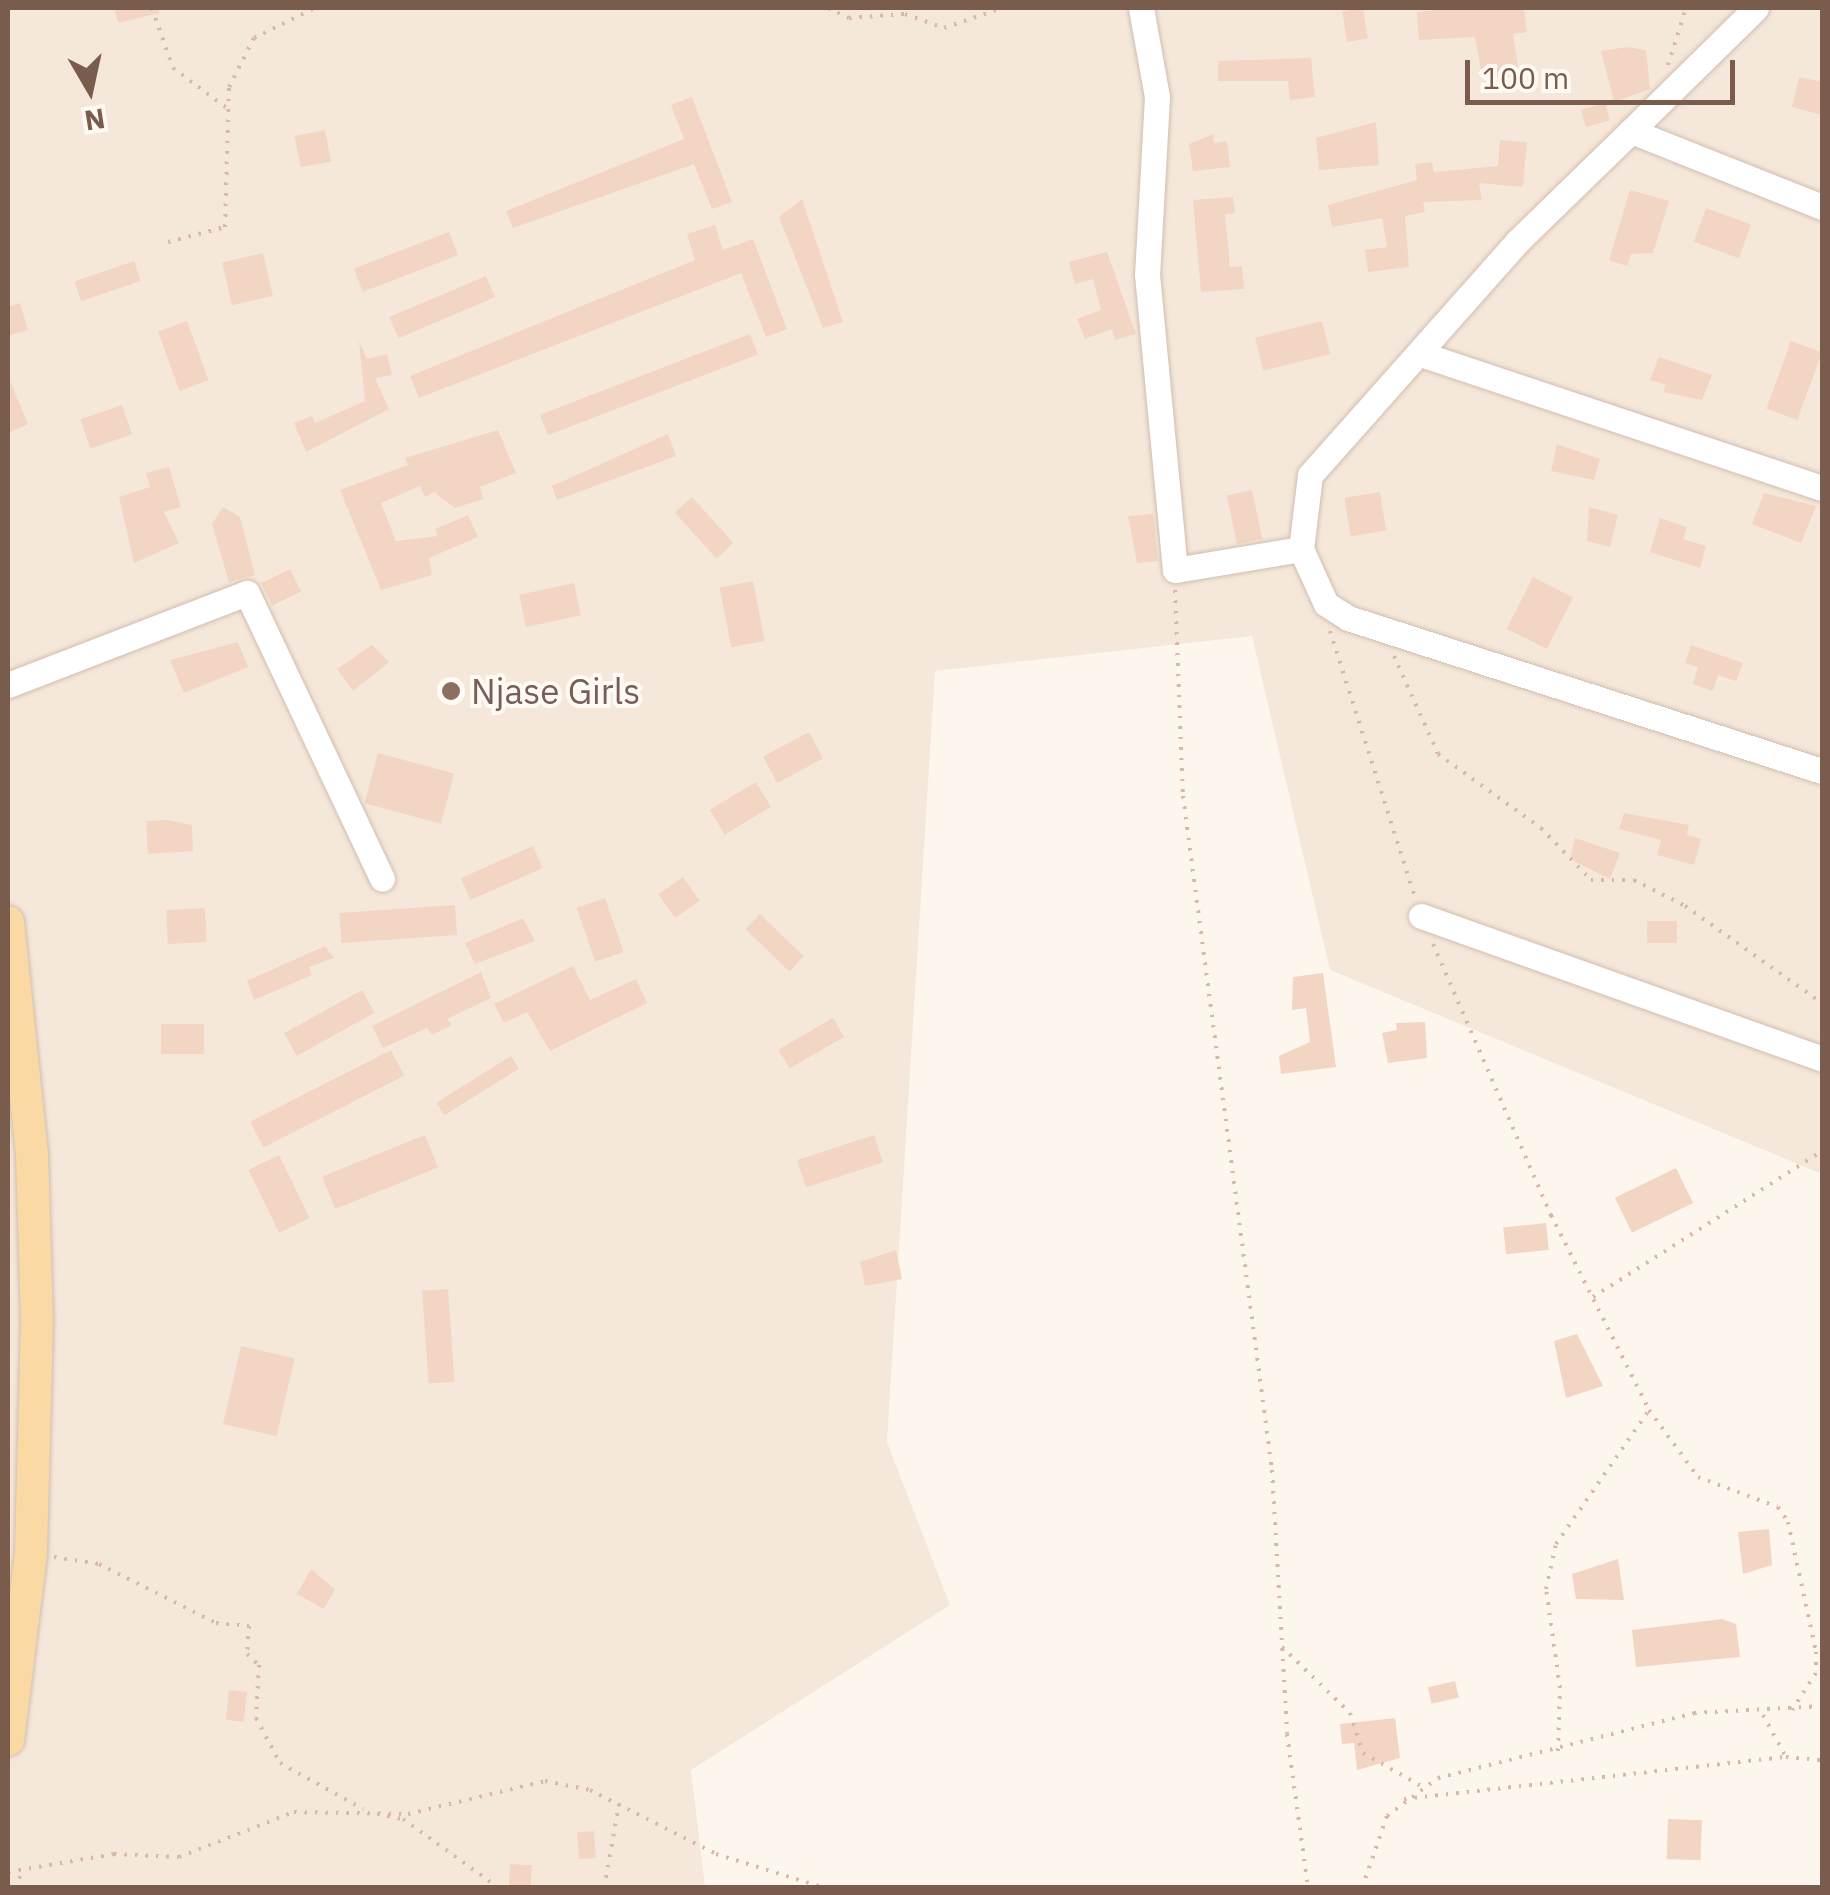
<!DOCTYPE html>
<html>
<head>
<meta charset="utf-8">
<style>
	body { margin:0 }
	#map { position:relative; width:1830px; height:1895px; overflow:hidden; background:#fdf6ec; font-family:"IBM Plex Sans",sans-serif }
	div>[style] { position:absolute }
	.residential>* { inset:0; background:#f5e8da }
	.building>* { inset:0; background:#f3d5c3; transform-origin:0 0 }
	.path>* { height:4px; margin-top:-2px; transform-origin:0; background:repeating-linear-gradient(90deg,#d9b8a5 0 2.5px,transparent 0 10.5px) }
	.roads { filter:drop-shadow(0 0 2px #d1beb0) drop-shadow(0 0 2px #d1beb0) }
	.minor>* { height:25px; margin:-12.5px; padding:0 12.5px; transform-origin:12.5px; border-radius:12.5px; background:#fff }
	.major>* { height:32px; margin:-16px; padding:0 16px; transform-origin:16px; border-radius:16px; background:#fbd9a5 }
	.dots>* { width:28px; height:28px; translate:-50% -50%; box-sizing:border-box; border:5px solid #fffaf3; border-radius:50% }
	span { translate:-50% -50%; white-space:nowrap; text-align:center; line-height:1.15; -webkit-text-stroke:8px #fffaf3; paint-order:stroke }
	.education-label { font-size:35px; color:#785e54 }
	.left { translate:0 -50%; text-align:left }
	.frame { position:absolute; inset:0; border:10px solid #7a5c4d; pointer-events:none }
	.north { position:absolute; left:40px; top:40px; width:100px; height:100px; -webkit-text-stroke:8px #fffaf3; paint-order:stroke; rotate:171deg; font-size:28px; font-weight:700; line-height:40px; text-align:center; color:#7a5c4d }
	.north::after { content:''; display:block; margin:auto; width:35px; height:45px; background:#7a5c4d; clip-path:polygon(50% 0,100% 100%,50% 72%,0 100%) }
	.scale { position:absolute; left:1465px; top:60px; width:270px; height:45px; box-sizing:border-box; border:5px solid #7a5c4d; border-top:0; padding-left:12px; font-size:30px; line-height:35px; white-space:nowrap; color:#7a5c4d; -webkit-text-stroke:8px #fffaf3; paint-order:stroke }
</style>
</head>
<body>
<div id="map">
	<div class="residential">
		<div style="clip-path:polygon(8px 8px,1822px 8px,1822px 1174px,1330px 970px,1252px 636px,935px 671px,887px 1442px,950px 1605px,691px 1770px,705px 1887px,8px 1888px)"></div>
	</div>
	<div class="building">
		<div style="clip-path:polygon(114px 8px,158px 8px,159px 13px,118px 23px)"></div>
		<div style="left:1363px;top:8px;width:31px;height:21px;rotate:81deg"></div>
		<div style="clip-path:polygon(1457px 8px,1524px 8px,1527px 32px,1513px 34px,1520px 79px,1482px 76px,1475px 37px,1419px 40px,1417px 12px)"></div>
		<div style="clip-path:polygon(1627px 47px,1646px 50px,1650px 89px,1614px 102px,1601px 51px)"></div>
		<div style="clip-path:polygon(1311px 58px,1315px 97px,1290px 100px,1288px 81px,1218px 81px,1218px 61px)"></div>
		<div style="clip-path:polygon(1799px 77px,1822px 82px,1822px 115px,1792px 107px)"></div>
		<div style="clip-path:polygon(692px 97px,732px 202px,712px 209px,694px 164px,513px 228px,506px 211px,684px 139px,671px 105px)"></div>
		<div style="left:1605px;top:103px;width:18px;height:25px;rotate:74deg"></div>
		<div style="clip-path:polygon(1376px 122px,1379px 165px,1319px 170px,1316px 138px)"></div>
		<div style="left:325px;top:130px;width:32px;height:31px;rotate:79deg"></div>
		<div style="clip-path:polygon(1213px 134px,1214px 143px,1227px 141px,1230px 167px,1193px 171px,1189px 144px)"></div>
		<div style="clip-path:polygon(1500px 140px,1527px 142px,1523px 187px,1479px 183px,1482px 200px,1423px 202px,1425px 212px,1405px 216px,1409px 267px,1368px 272px,1365px 250px,1387px 247px,1382px 218px,1332px 227px,1328px 205px,1417px 180px,1415px 164px,1432px 162px,1434px 172px,1498px 166px)"></div>
		<div style="clip-path:polygon(1630px 190px,1669px 201px,1653px 253px,1631px 254px,1627px 266px,1609px 260px)"></div>
		<div style="clip-path:polygon(1233px 197px,1235px 213px,1225px 214px,1230px 267px,1242px 266px,1244px 289px,1201px 292px,1193px 200px)"></div>
		<div style="clip-path:polygon(802px 199px,843px 322px,823px 328px,779px 217px)"></div>
		<div style="left:1706px;top:208px;width:48px;height:36px;rotate:20deg"></div>
		<div style="clip-path:polygon(715px 225px,723px 250px,753px 239px,787px 329px,766px 337px,741px 273px,419px 398px,410px 376px,695px 260px,687px 234px)"></div>
		<div style="left:449px;top:232px;width:25px;height:102px;rotate:69deg"></div>
		<div style="clip-path:polygon(1107px 252px,1136px 334px,1115px 340px,1112px 329px,1085px 339px,1077px 319px,1101px 310px,1093px 279px,1075px 284px,1069px 262px)"></div>
		<div style="left:263px;top:253px;width:44px;height:42px;rotate:77deg"></div>
		<div style="left:134px;top:261px;width:21px;height:63px;rotate:71deg"></div>
		<div style="left:486px;top:276px;width:23px;height:105px;rotate:67deg"></div>
		<div style="clip-path:polygon(20px 303px,28px 330px,8px 336px,8px 307px)"></div>
		<div style="left:187px;top:321px;width:63px;height:31px;rotate:70deg"></div>
		<div style="left:1322px;top:321px;width:34px;height:69px;rotate:76deg"></div>
		<div style="left:750px;top:334px;width:22px;height:225px;rotate:69deg"></div>
		<div style="clip-path:polygon(359px 341px,367px 359px,387px 354px,392px 375px,375px 378px,389px 409px,306px 452px,294px 423px,312px 416px,315px 423px,365px 401px)"></div>
		<div style="left:1791px;top:341px;width:33px;height:72px;rotate:20deg"></div>
		<div style="clip-path:polygon(1659px 357px,1712px 375px,1702px 400px,1663px 392px,1666px 385px,1650px 380px)"></div>
		<div style="clip-path:polygon(8px 376px,28px 424px,8px 433px)"></div>
		<div style="left:122px;top:405px;width:31px;height:44px;rotate:71deg"></div>
		<div style="clip-path:polygon(498px 430px,516px 473px,480px 487px,483px 499px,455px 508px,434px 492px,425px 497px,420px 486px,381px 503px,396px 541px,438px 536px,435px 529px,468px 515px,478px 537px,429px 558px,432px 575px,381px 590px,340px 490px,408px 465px,405px 458px)"></div>
		<div style="clip-path:polygon(668px 434px,676px 456px,557px 500px,552px 486px)"></div>
		<div style="clip-path:polygon(1557px 444px,1600px 459px,1594px 480px,1551px 471px)"></div>
		<div style="clip-path:polygon(169px 467px,181px 507px,164px 512px,179px 543px,134px 563px,119px 497px,150px 487px,146px 473px)"></div>
		<div style="left:1252px;top:490px;width:50px;height:26px;rotate:78deg"></div>
		<div style="left:1380px;top:492px;width:39px;height:36px;rotate:81deg"></div>
		<div style="clip-path:polygon(1764px 493px,1816px 506px,1801px 543px,1752px 524px)"></div>
		<div style="left:692px;top:497px;width:62px;height:23px;rotate:48deg"></div>
		<div style="clip-path:polygon(223px 507px,240px 517px,255px 575px,229px 582px,212px 524px)"></div>
		<div style="clip-path:polygon(1589px 507px,1618px 515px,1610px 547px,1587px 541px)"></div>
		<div style="clip-path:polygon(1153px 514px,1158px 561px,1137px 563px,1128px 516px)"></div>
		<div style="clip-path:polygon(1660px 518px,1687px 527px,1683px 539px,1706px 546px,1700px 568px,1650px 552px)"></div>
		<div style="left:290px;top:569px;width:25px;height:32px;rotate:64deg"></div>
		<div style="left:1533px;top:577px;width:45px;height:58px;rotate:27deg"></div>
		<div style="left:753px;top:581px;width:61px;height:34px;rotate:79deg"></div>
		<div style="left:574px;top:583px;width:33px;height:56px;rotate:78deg"></div>
		<div style="clip-path:polygon(238px 642px,248px 667px,184px 693px,170px 660px)"></div>
		<div style="clip-path:polygon(372px 645px,389px 662px,353px 691px,337px 669px)"></div>
		<div style="clip-path:polygon(1691px 645px,1743px 663px,1736px 681px,1718px 675px,1713px 691px,1693px 684px,1698px 667px,1685px 663px)"></div>
		<div style="left:809px;top:732px;width:30px;height:52px;rotate:62deg"></div>
		<div style="left:378px;top:753px;width:79px;height:52px;rotate:15deg"></div>
		<div style="left:756px;top:782px;width:29px;height:54px;rotate:59deg"></div>
		<div style="clip-path:polygon(1624px 813px,1689px 825px,1687px 835px,1701px 839px,1694px 865px,1657px 855px,1661px 840px,1619px 829px)"></div>
		<div style="clip-path:polygon(168px 820px,192px 825px,193px 851px,148px 854px,146px 821px)"></div>
		<div style="clip-path:polygon(1575px 838px,1620px 853px,1610px 879px,1570px 859px)"></div>
		<div style="left:533px;top:846px;width:24px;height:79px;rotate:66deg"></div>
		<div style="left:683px;top:877px;width:29px;height:30px;rotate:55deg"></div>
		<div style="left:605px;top:898px;width:57px;height:30px;rotate:71deg"></div>
		<div style="left:455px;top:905px;width:30px;height:116px;rotate:86deg"></div>
		<div style="left:205px;top:908px;width:34px;height:39px;rotate:87deg"></div>
		<div style="left:760px;top:914px;width:61px;height:21px;rotate:44deg"></div>
		<div style="clip-path:polygon(523px 918px,535px 941px,475px 964px,465px 943px)"></div>
		<div style="left:1647px;top:921px;width:30px;height:22px"></div>
		<div style="clip-path:polygon(325px 946px,334px 958px,309px 967px,312px 975px,254px 1000px,247px 981px)"></div>
		<div style="clip-path:polygon(573px 966px,590px 1000px,636px 979px,647px 1003px,550px 1051px,527px 1012px,504px 1023px,494px 1004px)"></div>
		<div style="clip-path:polygon(481px 972px,491px 998px,447px 1019px,452px 1025px,432px 1035px,427px 1028px,383px 1048px,372px 1026px)"></div>
		<div style="clip-path:polygon(1323px 973px,1336px 1067px,1281px 1074px,1279px 1056px,1310px 1042px,1306px 1008px,1292px 1010px,1293px 977px)"></div>
		<div style="left:362px;top:990px;width:26px;height:89px;rotate:61deg"></div>
		<div style="left:833px;top:1018px;width:22px;height:63px;rotate:60deg"></div>
		<div style="clip-path:polygon(1425px 1022px,1427px 1058px,1388px 1063px,1382px 1033px,1397px 1030px,1396px 1023px)"></div>
		<div style="left:161px;top:1024px;width:43px;height:30px"></div>
		<div style="left:391px;top:1050px;width:29px;height:158px;rotate:63deg"></div>
		<div style="left:511px;top:1056px;width:15px;height:88px;rotate:58deg"></div>
		<div style="left:425px;top:1135px;width:35px;height:111px;rotate:68deg"></div>
		<div style="left:874px;top:1135px;width:29px;height:81px;rotate:72deg"></div>
		<div style="left:279px;top:1155px;width:70px;height:34px;rotate:64deg"></div>
		<div style="left:1676px;top:1168px;width:39px;height:68px;rotate:64deg"></div>
		<div style="left:1546px;top:1223px;width:27px;height:43px;rotate:84deg"></div>
		<div style="clip-path:polygon(896px 1250px,902px 1279px,865px 1286px,860px 1262px)"></div>
		<div style="left:448px;top:1289px;width:93px;height:26px;rotate:86deg"></div>
		<div style="clip-path:polygon(1577px 1334px,1603px 1386px,1566px 1398px,1554px 1341px)"></div>
		<div style="left:241px;top:1346px;width:55px;height:80px;rotate:13deg"></div>
		<div style="clip-path:polygon(1769px 1529px,1772px 1565px,1743px 1574px,1738px 1532px)"></div>
		<div style="clip-path:polygon(1618px 1559px,1624px 1600px,1576px 1599px,1572px 1574px)"></div>
		<div style="clip-path:polygon(311px 1569px,335px 1589px,324px 1609px,297px 1594px)"></div>
		<div style="clip-path:polygon(1722px 1619px,1736px 1624px,1740px 1657px,1636px 1667px,1632px 1630px)"></div>
		<div style="left:1455px;top:1681px;width:17px;height:28px;rotate:77deg"></div>
		<div style="left:229px;top:1690px;width:18px;height:30px;rotate:6deg"></div>
		<div style="clip-path:polygon(1395px 1718px,1400px 1758px,1357px 1770px,1354px 1743px,1342px 1744px,1340px 1724px)"></div>
		<div style="left:1668px;top:1819px;width:34px;height:40px;rotate:2deg"></div>
		<div style="left:594px;top:1831px;width:27px;height:17px;rotate:86deg"></div>
		<div style="left:510px;top:1864px;width:22px;height:24px;rotate:3deg"></div>
	</div>
	<div class="path">
		<div style="left:152px;top:8px;width:64px;rotate:70.7deg"></div>
		<div style="left:173px;top:68px;width:69px;rotate:36.7deg"></div>
		<div style="left:828px;top:8px;width:23px;rotate:25deg"></div>
		<div style="left:849px;top:18px;width:56px;rotate:-4.1deg"></div>
		<div style="left:905px;top:14px;width:41px;rotate:19.7deg"></div>
		<div style="left:944px;top:28px;width:61px;rotate:-19deg"></div>
		<div style="left:1668px;top:65px;width:60px;rotate:-72.5deg"></div>
		<div style="left:168px;top:242px;width:59px;rotate:-14.7deg"></div>
		<div style="left:225px;top:227px;width:140px;rotate:-88.4deg"></div>
		<div style="left:229px;top:87px;width:55px;rotate:-63deg"></div>
		<div style="left:254px;top:38px;width:68px;rotate:-26.2deg"></div>
		<div style="left:1175px;top:590px;width:206px;rotate:87.8deg"></div>
		<div style="left:1183px;top:796px;width:680px;rotate:82.48deg"></div>
		<div style="left:1272px;top:1470px;width:264px;rotate:86.7deg"></div>
		<div style="left:1287px;top:1734px;width:155px;rotate:82.2deg"></div>
		<div style="left:1330px;top:631px;width:280px;rotate:72.3deg"></div>
		<div style="left:1394px;top:656px;width:107px;rotate:65.8deg"></div>
		<div style="left:1438px;top:754px;width:127px;rotate:35.7deg"></div>
		<div style="left:1541px;top:828px;width:72px;rotate:46.1deg"></div>
		<div style="left:1591px;top:880px;width:43px"></div>
		<div style="left:1634px;top:880px;width:57px;rotate:27deg"></div>
		<div style="left:1685px;top:906px;width:168px;rotate:35.3deg"></div>
		<div style="left:1433px;top:944px;width:296px;rotate:66.5deg"></div>
		<div style="left:1551px;top:1215px;width:218px;rotate:63.3deg"></div>
		<div style="left:1649px;top:1410px;width:83px;rotate:53.8deg"></div>
		<div style="left:1698px;top:1477px;width:85px;rotate:20.6deg"></div>
		<div style="left:1778px;top:1507px;width:18px;rotate:56deg"></div>
		<div style="left:1788px;top:1522px;width:133px;rotate:77.8deg"></div>
		<div style="left:1816px;top:1652px;width:21px;rotate:90deg"></div>
		<div style="left:1816px;top:1673px;width:44px;rotate:123deg"></div>
		<div style="left:1593px;top:1297px;width:272px;rotate:-32.5deg"></div>
		<div style="left:54px;top:1557px;width:46px;rotate:8.8deg"></div>
		<div style="left:99px;top:1564px;width:131px;rotate:26.8deg"></div>
		<div style="left:216px;top:1623px;width:33px;rotate:5deg"></div>
		<div style="left:249px;top:1626px;width:28px;rotate:94deg"></div>
		<div style="left:247px;top:1654px;width:16px;rotate:43deg"></div>
		<div style="left:259px;top:1665px;width:53px;rotate:93.2deg"></div>
		<div style="left:256px;top:1718px;width:51px;rotate:61.9deg"></div>
		<div style="left:280px;top:1763px;width:95px;rotate:29deg"></div>
		<div style="left:1282px;top:1647px;width:95px;rotate:44.1deg"></div>
		<div style="left:1350px;top:1713px;width:42px;rotate:72deg"></div>
		<div style="left:1363px;top:1753px;width:67px;rotate:29.6deg"></div>
		<div style="left:1763px;top:1715px;width:48px;rotate:61.3deg"></div>
		<div style="left:1786px;top:1757px;width:36px;rotate:5deg"></div>
		<div style="left:1558px;top:1751px;width:63px;rotate:-88.2deg"></div>
		<div style="left:1560px;top:1688px;width:100px;rotate:-98deg"></div>
		<div style="left:1546px;top:1589px;width:46px;rotate:-77.5deg"></div>
		<div style="left:1556px;top:1544px;width:163px;rotate:-55.2deg"></div>
		<div style="left:1404px;top:1799px;width:384px;rotate:-6.3deg"></div>
		<div style="left:377px;top:1814px;width:26px;rotate:11deg"></div>
		<div style="left:403px;top:1819px;width:118px;rotate:35.7deg"></div>
		<div style="left:8px;top:1872px;width:108px;rotate:-9.6deg"></div>
		<div style="left:114px;top:1854px;width:65px;rotate:2.6deg"></div>
		<div style="left:179px;top:1857px;width:123px;rotate:-21.4deg"></div>
		<div style="left:294px;top:1812px;width:114px;rotate:1deg"></div>
		<div style="left:408px;top:1814px;width:141px;rotate:-13.5deg"></div>
		<div style="left:545px;top:1781px;width:46px;rotate:11.3deg"></div>
		<div style="left:590px;top:1790px;width:141px;rotate:26.9deg"></div>
		<div style="left:716px;top:1854px;width:114px;rotate:17.3deg"></div>
		<div style="left:15px;top:1888px;width:17px;rotate:-66deg"></div>
		<div style="left:604px;top:1888px;width:85px;rotate:-79.9deg"></div>
		<div style="left:1362px;top:1888px;width:76px;rotate:-70.9deg"></div>
		<div style="left:1387px;top:1816px;width:64px;rotate:-36.7deg"></div>
		<div style="left:1438px;top:1778px;width:264px;rotate:-14.2deg"></div>
		<div style="left:1694px;top:1713px;width:128px;rotate:-3.1deg"></div>
	</div>
	<div class="roads">
		<div class="minor">
			<div style="left:1141px;top:8px;width:90px;rotate:79.8deg"></div>
			<div style="left:1157px;top:97px;width:177px;rotate:93.2deg"></div>
			<div style="left:1147px;top:274px;width:297px;rotate:84.6deg"></div>
			<div style="left:1175px;top:570px;width:128px;rotate:-9.5deg"></div>
			<div style="left:1756px;top:8px;width:175px;rotate:135.5deg"></div>
			<div style="left:1631px;top:131px;width:206px;rotate:21.7deg"></div>
			<div style="left:1631px;top:131px;width:159px;rotate:135.8deg"></div>
			<div style="left:1517px;top:242px;width:312px;rotate:131.6deg"></div>
			<div style="left:1310px;top:475px;width:75px;rotate:96.9deg"></div>
			<div style="left:1301px;top:549px;width:60px;rotate:65.6deg"></div>
			<div style="left:1326px;top:604px;width:26px;rotate:32deg"></div>
			<div style="left:1348px;top:618px;width:498px;rotate:17.9deg"></div>
			<div style="left:1421px;top:354px;width:423px;rotate:18.5deg"></div>
			<div style="left:8px;top:685px;width:256px;rotate:-21.1deg"></div>
			<div style="left:247px;top:593px;width:316px;rotate:64.7deg"></div>
			<div style="left:1421px;top:916px;width:426px;rotate:19.6deg"></div>
		</div>
		<div class="major">
			<div style="left:8px;top:922px;width:232px;rotate:84.1deg"></div>
			<div style="left:32px;top:1153px;width:169px;rotate:88.3deg"></div>
			<div style="left:37px;top:1322px;width:231px;rotate:91.5deg"></div>
			<div style="left:31px;top:1553px;width:188px;rotate:97deg"></div>
		</div>
	</div>
	<div class="dots">
		<div style="left:451px;top:691px;background:#8d6e63"></div>
	</div>
	<div class="education-label">
		<span class="left" style="left:471px;top:691px">Njase Girls</span>
	</div>
	<div class="frame"></div>
	<div class="north">N</div>
	<div class="scale">100 m</div>
</div>
</body>
</html>
